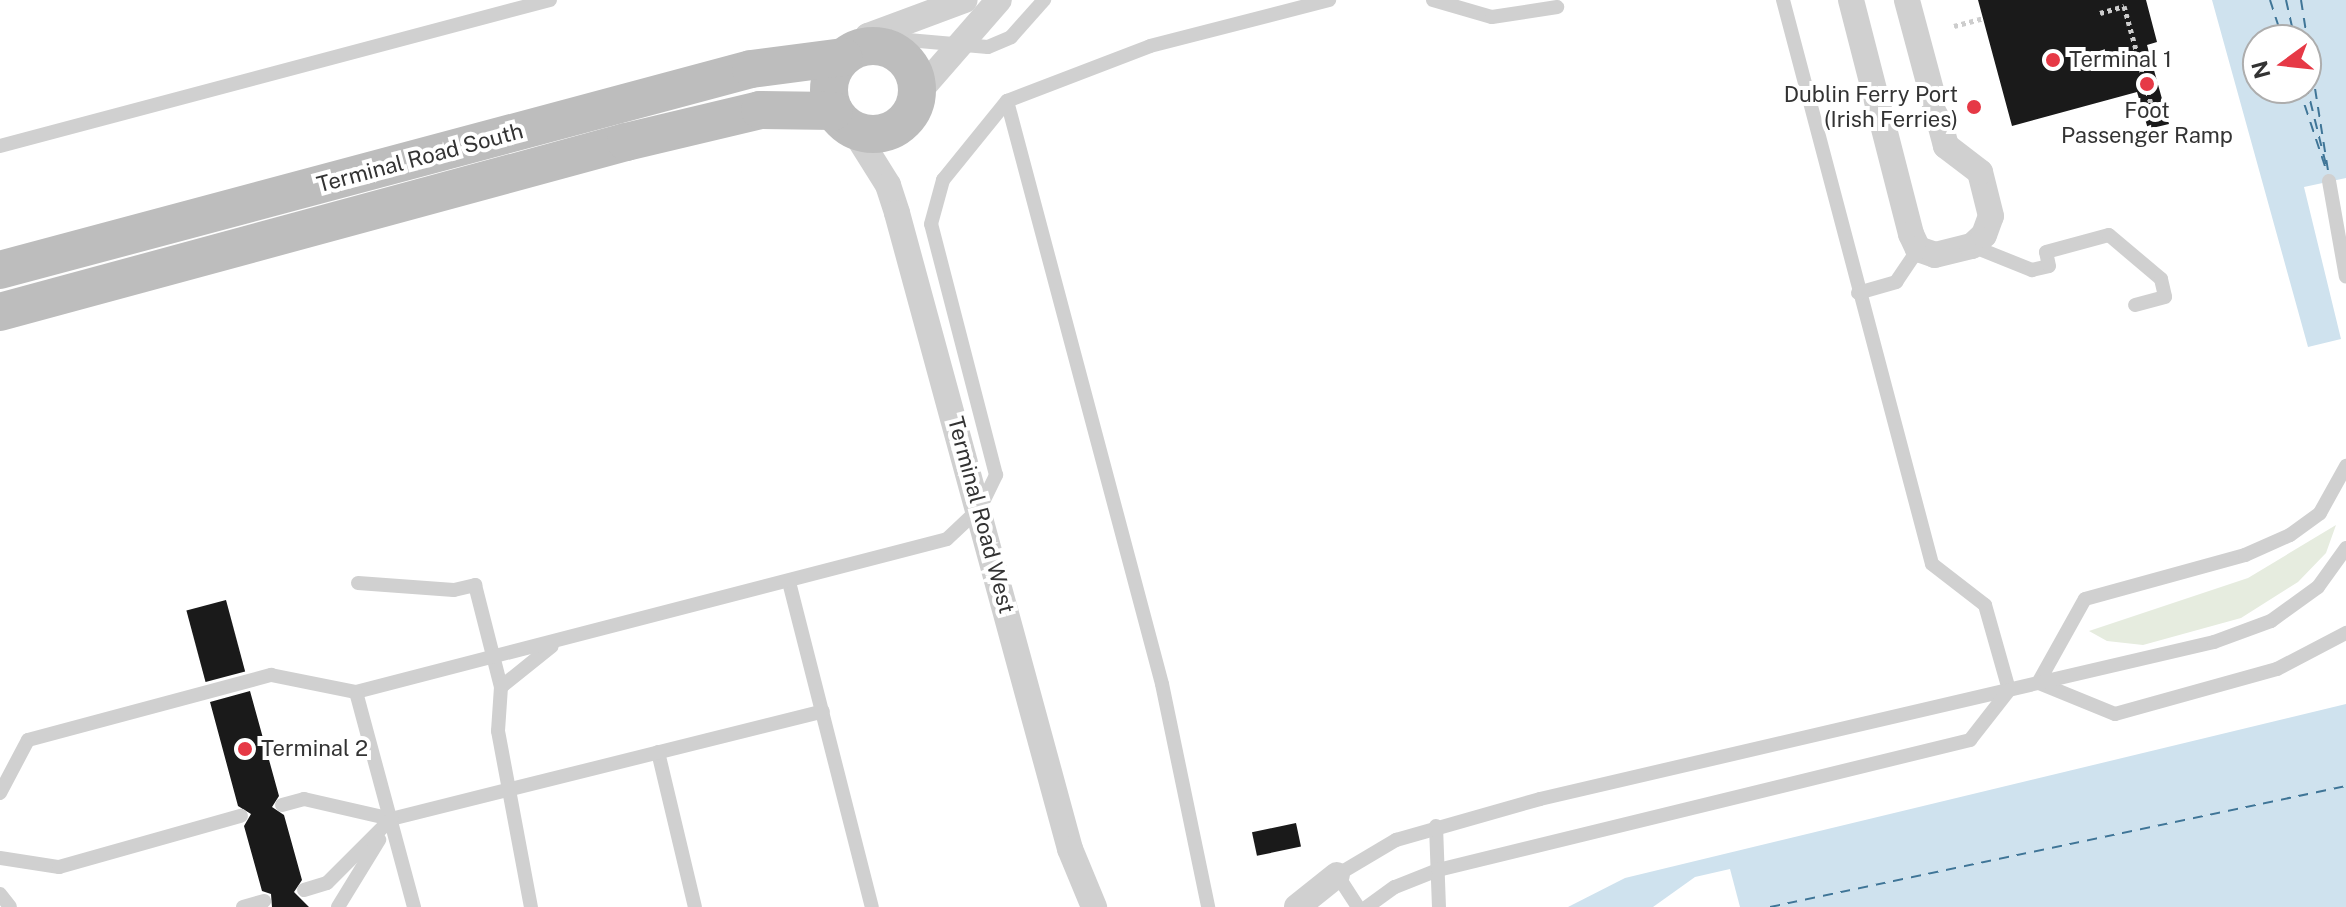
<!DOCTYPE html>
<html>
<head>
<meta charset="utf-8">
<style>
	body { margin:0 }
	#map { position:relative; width:2346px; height:907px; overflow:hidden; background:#fff; font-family:"Public Sans",sans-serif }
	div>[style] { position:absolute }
	.green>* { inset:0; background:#e6ecdf }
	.water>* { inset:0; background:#cfe2ee }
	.pier>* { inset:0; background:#fff }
	.ferry>* { height:2px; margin-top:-1px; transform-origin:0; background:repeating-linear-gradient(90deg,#3f7597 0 10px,transparent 0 18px) }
	.building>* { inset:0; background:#1a1a1a; transform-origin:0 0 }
	.path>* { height:5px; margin-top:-2.5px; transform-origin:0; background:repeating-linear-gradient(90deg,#cdcdcd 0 4px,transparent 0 8px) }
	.lane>* { height:14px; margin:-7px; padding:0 7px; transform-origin:7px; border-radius:7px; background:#d0d0d0 }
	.street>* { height:26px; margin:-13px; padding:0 13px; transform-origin:13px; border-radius:13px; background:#d0d0d0 }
	.secondary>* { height:38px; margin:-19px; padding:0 19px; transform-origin:19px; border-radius:19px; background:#bdbdbd }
	.secondary>.ring { margin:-19px; padding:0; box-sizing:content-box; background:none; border:38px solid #bdbdbd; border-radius:50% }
	.dots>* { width:22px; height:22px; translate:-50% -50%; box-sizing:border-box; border:4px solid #fff; border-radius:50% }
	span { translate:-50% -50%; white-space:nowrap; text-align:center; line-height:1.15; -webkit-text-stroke:8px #fff; paint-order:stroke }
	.poi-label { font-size:22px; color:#333 }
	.left { translate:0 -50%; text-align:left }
	.right { translate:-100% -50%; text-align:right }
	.street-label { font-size:22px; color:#333 }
	.north { position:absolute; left:2242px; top:24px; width:80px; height:80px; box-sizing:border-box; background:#fff; border:2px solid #adadad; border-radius:50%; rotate:255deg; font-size:22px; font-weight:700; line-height:32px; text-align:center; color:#333 }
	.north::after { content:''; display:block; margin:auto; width:28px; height:36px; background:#e63946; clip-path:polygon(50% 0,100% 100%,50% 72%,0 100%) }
</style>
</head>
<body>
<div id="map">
	<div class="green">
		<div style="clip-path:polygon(2336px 525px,2326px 553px,2298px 582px,2241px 618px,2143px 645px,2107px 641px,2089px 631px,2248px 578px)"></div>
	</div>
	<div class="water">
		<div style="clip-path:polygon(evenodd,2212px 0,2346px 0,2346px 178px,2304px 187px,2341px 339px,2308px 347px,2212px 0,2258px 40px,2306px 40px,2306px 88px,2258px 88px,2258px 40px)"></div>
		<div style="clip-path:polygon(2346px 704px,2346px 907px,1568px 907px,1625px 878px)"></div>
	</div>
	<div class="pier">
		<div style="clip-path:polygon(1730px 869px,1740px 907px,1653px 907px,1695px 877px)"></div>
	</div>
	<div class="ferry">
		<div style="left:2270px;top:0;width:42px;rotate:72deg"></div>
		<div style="left:2286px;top:0;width:41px;rotate:77.3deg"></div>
		<div style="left:2301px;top:0;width:178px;rotate:81deg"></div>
		<div style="left:2306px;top:84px;width:83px;rotate:76.1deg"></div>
		<div style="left:2299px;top:88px;width:89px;rotate:71.6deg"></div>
		<div style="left:1770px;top:907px;width:589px;rotate:-11.86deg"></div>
	</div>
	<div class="building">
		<div style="clip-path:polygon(1978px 0,2146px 0,2157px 42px,2147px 45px,2169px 124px,2148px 129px,2137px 92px,2012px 126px)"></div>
		<div style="left:226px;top:600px;width:74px;height:41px;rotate:75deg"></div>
		<div style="clip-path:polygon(250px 691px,279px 796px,272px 807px,284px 815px,302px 880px,294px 892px,309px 907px,272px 907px,271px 894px,262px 891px,244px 826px,251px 814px,238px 806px,210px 702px)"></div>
		<div style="left:1296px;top:823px;width:24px;height:45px;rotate:78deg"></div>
	</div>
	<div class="path">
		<div style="left:2100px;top:13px;width:25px;rotate:-16deg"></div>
		<div style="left:2124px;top:6px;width:113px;rotate:74.6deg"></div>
		<div style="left:1954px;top:26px;width:30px;rotate:-15deg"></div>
	</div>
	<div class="lane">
		<div style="left:1433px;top:0;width:61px;rotate:16.1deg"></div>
		<div style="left:1492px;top:17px;width:66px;rotate:-8.7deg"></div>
		<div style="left:1783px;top:0;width:583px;rotate:75.2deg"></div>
		<div style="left:1932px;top:564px;width:67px;rotate:37.7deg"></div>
		<div style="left:1985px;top:605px;width:88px;rotate:74.2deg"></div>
		<div style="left:879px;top:47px;width:30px;rotate:-14deg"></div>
		<div style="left:908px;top:40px;width:80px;rotate:5deg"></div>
		<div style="left:988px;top:47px;width:25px;rotate:-23deg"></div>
		<div style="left:1011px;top:37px;width:50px;rotate:-48.3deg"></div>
		<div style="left:1007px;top:101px;width:603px;rotate:75.11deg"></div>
		<div style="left:1162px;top:684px;width:228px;rotate:78.3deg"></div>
		<div style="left:0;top:146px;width:569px;rotate:-14.87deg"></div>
		<div style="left:2329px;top:181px;width:97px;rotate:80deg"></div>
		<div style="left:1972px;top:246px;width:65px;rotate:21.8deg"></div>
		<div style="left:2032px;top:270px;width:17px;rotate:-13deg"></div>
		<div style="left:2049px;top:266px;width:14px;rotate:-102deg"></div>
		<div style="left:2046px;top:252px;width:65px;rotate:-15.1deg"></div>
		<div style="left:2109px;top:235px;width:68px;rotate:40.2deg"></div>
		<div style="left:2161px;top:279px;width:18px;rotate:77deg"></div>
		<div style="left:2165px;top:297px;width:31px;rotate:165deg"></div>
		<div style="left:1858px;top:293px;width:40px;rotate:-16deg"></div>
		<div style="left:1896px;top:282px;width:40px;rotate:-56deg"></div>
		<div style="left:789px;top:582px;width:335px;rotate:75.7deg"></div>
		<div style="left:358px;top:583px;width:96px;rotate:4.2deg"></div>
		<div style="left:454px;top:590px;width:22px;rotate:-13deg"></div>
		<div style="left:475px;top:585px;width:105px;rotate:75.7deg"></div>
		<div style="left:501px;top:687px;width:44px;rotate:93.9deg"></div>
		<div style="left:498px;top:731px;width:179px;rotate:79.4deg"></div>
		<div style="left:2038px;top:683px;width:96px;rotate:-60.8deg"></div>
		<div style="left:2085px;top:599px;width:166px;rotate:-15.4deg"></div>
		<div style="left:2245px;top:555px;width:49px;rotate:-24deg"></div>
		<div style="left:2290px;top:535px;width:37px;rotate:-36deg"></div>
		<div style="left:2320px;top:513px;width:54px;rotate:-61deg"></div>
		<div style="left:2039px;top:683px;width:82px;rotate:22.2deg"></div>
		<div style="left:2115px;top:714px;width:168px;rotate:-15.5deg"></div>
		<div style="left:2277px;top:669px;width:78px;rotate:-27.6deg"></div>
		<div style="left:501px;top:687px;width:65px;rotate:-38.8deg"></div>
		<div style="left:356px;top:692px;width:610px;rotate:-14.51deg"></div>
		<div style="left:947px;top:539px;width:45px;rotate:-43.2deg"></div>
		<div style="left:980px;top:508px;width:37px;rotate:-64deg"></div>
		<div style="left:996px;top:475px;width:259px;rotate:-104.5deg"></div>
		<div style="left:931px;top:224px;width:46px;rotate:-74.7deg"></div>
		<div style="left:943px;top:180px;width:102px;rotate:-51deg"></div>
		<div style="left:1007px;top:101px;width:153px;rotate:-21deg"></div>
		<div style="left:1150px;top:46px;width:185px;rotate:-14.4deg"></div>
		<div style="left:658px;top:752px;width:159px;rotate:76.6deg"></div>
		<div style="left:0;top:793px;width:60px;rotate:-62.2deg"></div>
		<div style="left:28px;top:740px;width:252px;rotate:-15deg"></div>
		<div style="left:271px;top:675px;width:87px;rotate:11.3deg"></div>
		<div style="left:356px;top:692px;width:223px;rotate:74.9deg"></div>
		<div style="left:282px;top:805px;width:23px;rotate:-15deg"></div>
		<div style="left:304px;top:799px;width:89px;rotate:12.9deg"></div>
		<div style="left:391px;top:819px;width:445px;rotate:-14deg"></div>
		<div style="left:1436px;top:826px;width:81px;rotate:87.9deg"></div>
		<div style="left:0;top:858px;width:60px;rotate:8.7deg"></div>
		<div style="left:59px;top:867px;width:189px;rotate:-15.7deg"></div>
		<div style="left:304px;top:890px;width:24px;rotate:-17deg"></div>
		<div style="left:327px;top:883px;width:91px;rotate:-45deg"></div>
		<div style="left:0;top:894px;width:16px;rotate:52deg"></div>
		<div style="left:243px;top:907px;width:22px;rotate:-16deg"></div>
		<div style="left:338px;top:907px;width:79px;rotate:-58.5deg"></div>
		<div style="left:1358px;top:907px;width:38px;rotate:-123deg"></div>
		<div style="left:1337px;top:875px;width:69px;rotate:-30.7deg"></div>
		<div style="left:1396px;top:840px;width:150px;rotate:-15.9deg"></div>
		<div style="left:1540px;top:799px;width:692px;rotate:-13.11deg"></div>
		<div style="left:2214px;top:642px;width:61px;rotate:-20.2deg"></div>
		<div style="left:2271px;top:621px;width:58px;rotate:-35.9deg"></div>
		<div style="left:2318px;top:587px;width:48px;rotate:-54.3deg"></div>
		<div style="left:1367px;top:907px;width:34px;rotate:-36deg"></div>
		<div style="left:1395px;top:887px;width:46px;rotate:-21.6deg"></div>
		<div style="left:1438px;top:870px;width:548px;rotate:-13.73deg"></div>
		<div style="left:1970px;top:740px;width:63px;rotate:-52deg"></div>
	</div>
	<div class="street">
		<div style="left:1851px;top:0;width:242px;rotate:75.6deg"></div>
		<div style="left:1911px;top:234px;width:17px;rotate:65deg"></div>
		<div style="left:1918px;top:249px;width:18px;rotate:19deg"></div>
		<div style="left:1935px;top:255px;width:38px;rotate:-14deg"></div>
		<div style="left:1972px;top:246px;width:16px;rotate:-43deg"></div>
		<div style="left:1984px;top:235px;width:20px;rotate:-70deg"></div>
		<div style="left:1991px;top:216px;width:45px;rotate:-104deg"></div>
		<div style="left:1980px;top:172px;width:43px;rotate:-142.6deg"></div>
		<div style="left:1946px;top:146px;width:151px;rotate:-105deg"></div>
		<div style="left:857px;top:49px;width:17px;rotate:-50deg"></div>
		<div style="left:868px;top:36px;width:103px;rotate:-20.4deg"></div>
		<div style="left:916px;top:95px;width:126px;rotate:-48.9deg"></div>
		<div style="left:853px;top:129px;width:66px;rotate:58deg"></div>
		<div style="left:888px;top:185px;width:29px;rotate:72deg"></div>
		<div style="left:897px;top:213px;width:659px;rotate:74.78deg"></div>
		<div style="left:1070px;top:849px;width:63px;rotate:67.5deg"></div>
		<div style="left:1297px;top:907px;width:51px;rotate:-38.7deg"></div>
	</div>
	<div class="secondary">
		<div class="ring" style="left:829px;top:46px;width:50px;height:50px"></div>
		<div style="left:0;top:270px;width:777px;rotate:-14.98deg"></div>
		<div style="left:751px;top:69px;width:93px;rotate:-7.4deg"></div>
		<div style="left:0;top:312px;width:649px;rotate:-15.19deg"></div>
		<div style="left:626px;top:142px;width:138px;rotate:-13.4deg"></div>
		<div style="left:760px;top:110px;width:74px;rotate:0.8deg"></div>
	</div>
	<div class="dots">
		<div style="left:2053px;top:60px;background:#e63946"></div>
		<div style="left:2147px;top:84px;background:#e63946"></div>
		<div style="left:1974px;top:107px;background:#e63946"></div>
		<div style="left:245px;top:749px;background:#e63946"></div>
	</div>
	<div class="poi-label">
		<span class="left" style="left:2069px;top:60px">Terminal 1</span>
		<span class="right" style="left:1958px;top:107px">Dublin Ferry Port<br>(Irish Ferries)</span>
		<span style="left:2147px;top:123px">Foot<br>Passenger Ramp</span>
		<span class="left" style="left:261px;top:749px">Terminal 2</span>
	</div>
	<div class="street-label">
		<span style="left:420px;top:158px;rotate:-15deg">Terminal Road South</span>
		<span style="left:981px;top:515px;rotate:75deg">Terminal Road West</span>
	</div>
	<div class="north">N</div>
</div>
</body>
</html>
